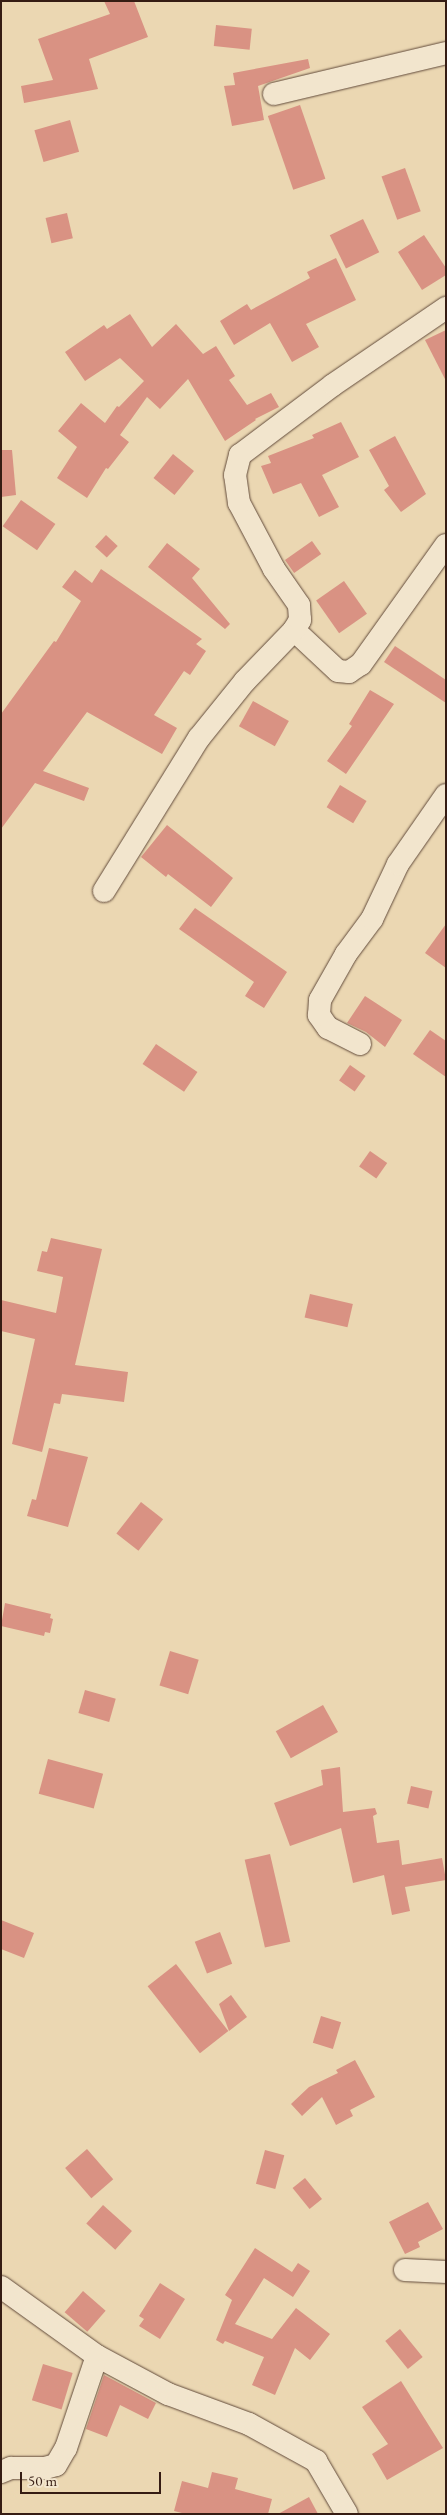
<!DOCTYPE html>
<html>
<head>
<meta charset="utf-8">
<style>
	body { margin:0 }
	#map { position:relative; width:447px; height:2515px; overflow:hidden; background:#ebd7b2; font-family:"EB Garamond",serif }
	div>[style] { position:absolute }
	.building>* { inset:0; background:#d99283; transform-origin:0 0 }
	.roads { filter:drop-shadow(0 0 1px #624b3b) drop-shadow(0 0 1px #624b3b) }
	.minor>* { height:22px; margin:-11px; padding:0 11px; transform-origin:11px; border-radius:11px; background:#f2e5cd }
	span { translate:-50% -50%; white-space:nowrap; text-align:center; line-height:1.15; -webkit-text-stroke:5px #f2e5cd; paint-order:stroke }
	.frame { position:absolute; inset:0; border:2px solid #351c13; pointer-events:none }
	.scale { position:absolute; left:20px; top:2472px; width:141px; height:22px; box-sizing:border-box; border:2px solid #351c13; border-top:0; padding-left:6px; font-size:15px; line-height:18px; white-space:nowrap; color:#351c13; -webkit-text-stroke:4px #f2e5cd; paint-order:stroke }
</style>
</head>
<body>
<div id="map">
	<div class="building">
		<div style="clip-path:polygon(104px 1px,134px 1px,148px 37px,89px 59px,98px 89px,24px 103px,21px 86px,53px 80px,38px 39px,110px 14px)"></div>
		<div style="left:216px;top:25px;width:36px;height:21px;rotate:6deg"></div>
		<div style="clip-path:polygon(308px 59px,310px 68px,258px 86px,264px 120px,232px 126px,224px 86px,235px 85px,233px 73px)"></div>
		<div style="left:300px;top:105px;width:78px;height:34px;rotate:71deg"></div>
		<div style="left:70px;top:120px;width:33px;height:37px;rotate:74deg"></div>
		<div style="left:405px;top:168px;width:46px;height:25px;rotate:70deg"></div>
		<div style="left:67px;top:213px;width:26px;height:22px;rotate:77deg"></div>
		<div style="left:363px;top:219px;width:37px;height:37px;rotate:64deg"></div>
		<div style="clip-path:polygon(424px 235px,446px 268px,446px 275px,422px 290px,398px 252px)"></div>
		<div style="clip-path:polygon(336px 258px,356px 300px,306px 324px,319px 347px,292px 362px,270px 323px,234px 345px,220px 321px,247px 304px,251px 310px,310px 278px,307px 272px)"></div>
		<div style="clip-path:polygon(130px 314px,152px 347px,176px 324px,203px 354px,216px 346px,235px 376px,229px 380px,247px 405px,271px 393px,279px 407px,255px 419px,256px 420px,225px 441px,188px 379px,160px 409px,147px 397px,120px 435px,129px 442px,108px 469px,106px 468px,87px 498px,57px 478px,77px 447px,58px 431px,81px 403px,105px 423px,117px 406px,119px 407px,144px 381px,120px 358px,85px 381px,65px 352px,104px 325px,107px 329px)"></div>
		<div style="clip-path:polygon(446px 330px,446px 381px,425px 340px)"></div>
		<div style="clip-path:polygon(341px 422px,359px 457px,322px 475px,339px 507px,319px 517px,301px 483px,273px 494px,261px 466px,271px 463px,268px 456px,314px 438px,312px 435px)"></div>
		<div style="clip-path:polygon(395px 436px,426px 494px,401px 512px,384px 490px,389px 486px,369px 450px)"></div>
		<div style="clip-path:polygon(1px 450px,12px 450px,16px 495px,1px 497px)"></div>
		<div style="left:173px;top:454px;width:27px;height:31px;rotate:39deg"></div>
		<div style="left:21px;top:500px;width:42px;height:32px;rotate:35deg"></div>
		<div style="left:106px;top:535px;width:16px;height:16px;rotate:43deg"></div>
		<div style="left:312px;top:541px;width:16px;height:33px;rotate:55deg"></div>
		<div style="clip-path:polygon(167px 543px,200px 569px,192px 578px,230px 624px,225px 629px,148px 567px)"></div>
		<div style="clip-path:polygon(101px 569px,202px 639px,196px 644px,206px 651px,190px 675px,184px 671px,154px 715px,177px 728px,162px 754px,87px 712px,43px 771px,89px 788px,84px 801px,35px 783px,1px 829px,1px 714px,54px 641px,56px 642px,81px 601px,62px 587px,75px 570px,92px 583px)"></div>
		<div style="left:344px;top:581px;width:40px;height:34px;rotate:55deg"></div>
		<div style="clip-path:polygon(395px 646px,446px 680px,446px 703px,384px 662px)"></div>
		<div style="clip-path:polygon(370px 690px,394px 704px,346px 774px,327px 761px,352px 726px,349px 724px)"></div>
		<div style="left:253px;top:701px;width:41px;height:29px;rotate:29deg"></div>
		<div style="left:340px;top:785px;width:31px;height:26px;rotate:31deg"></div>
		<div style="clip-path:polygon(167px 825px,233px 878px,211px 907px,168px 874px,166px 877px,141px 857px)"></div>
		<div style="clip-path:polygon(195px 908px,287px 972px,264px 1008px,245px 996px,254px 982px,179px 929px)"></div>
		<div style="clip-path:polygon(446px 924px,446px 968px,425px 953px)"></div>
		<div style="clip-path:polygon(365px 996px,402px 1020px,385px 1047px,366px 1032px,347px 1023px)"></div>
		<div style="clip-path:polygon(430px 1030px,446px 1041px,446px 1077px,413px 1054px)"></div>
		<div style="left:156px;top:1044px;width:50px;height:24px;rotate:34deg"></div>
		<div style="left:350px;top:1065px;width:19px;height:19px;rotate:35deg"></div>
		<div style="left:370px;top:1151px;width:21px;height:19px;rotate:35deg"></div>
		<div style="clip-path:polygon(51px 1238px,102px 1249px,75px 1365px,128px 1372px,124px 1402px,62px 1394px,60px 1404px,54px 1403px,42px 1452px,12px 1444px,35px 1339px,1px 1331px,1px 1300px,56px 1313px,63px 1277px,37px 1271px,42px 1251px,47px 1252px)"></div>
		<div style="left:310px;top:1294px;width:44px;height:24px;rotate:13deg"></div>
		<div style="clip-path:polygon(49px 1448px,88px 1457px,68px 1527px,27px 1516px,32px 1499px,36px 1500px)"></div>
		<div style="left:141px;top:1502px;width:28px;height:40px;rotate:38deg"></div>
		<div style="clip-path:polygon(5px 1603px,51px 1614px,50px 1618px,53px 1619px,50px 1633px,45px 1632px,44px 1636px,1px 1626px)"></div>
		<div style="left:170px;top:1651px;width:30px;height:36px;rotate:17deg"></div>
		<div style="left:85px;top:1690px;width:32px;height:24px;rotate:16deg"></div>
		<div style="left:323px;top:1705px;width:31px;height:54px;rotate:61deg"></div>
		<div style="left:48px;top:1759px;width:57px;height:36px;rotate:15deg"></div>
		<div style="clip-path:polygon(340px 1767px,343px 1812px,375px 1808px,377px 1814px,373px 1816px,377px 1843px,399px 1840px,402px 1865px,442px 1858px,446px 1880px,405px 1887px,410px 1911px,392px 1915px,384px 1875px,353px 1883px,341px 1828px,290px 1846px,274px 1803px,323px 1785px,321px 1770px)"></div>
		<div style="left:411px;top:1786px;width:22px;height:18px;rotate:13deg"></div>
		<div style="left:270px;top:1854px;width:90px;height:26px;rotate:77deg"></div>
		<div style="clip-path:polygon(1px 1920px,34px 1933px,24px 1958px,1px 1949px)"></div>
		<div style="left:220px;top:1932px;width:34px;height:27px;rotate:69deg"></div>
		<div style="left:176px;top:1964px;width:85px;height:36px;rotate:52deg"></div>
		<div style="clip-path:polygon(231px 1995px,247px 2017px,229px 2031px,219px 2004px)"></div>
		<div style="left:321px;top:2016px;width:21px;height:28px;rotate:17deg"></div>
		<div style="clip-path:polygon(355px 2060px,375px 2097px,350px 2110px,353px 2116px,336px 2125px,322px 2097px,302px 2116px,291px 2104px,309px 2087px,338px 2073px,336px 2070px)"></div>
		<div style="left:87px;top:2149px;width:40px;height:29px;rotate:49deg"></div>
		<div style="left:265px;top:2150px;width:20px;height:35px;rotate:15deg"></div>
		<div style="left:305px;top:2178px;width:27px;height:16px;rotate:51deg"></div>
		<div style="clip-path:polygon(428px 2202px,443px 2229px,418px 2242px,420px 2247px,405px 2254px,389px 2222px)"></div>
		<div style="left:103px;top:2205px;width:39px;height:25px;rotate:42deg"></div>
		<div style="clip-path:polygon(255px 2248px,292px 2272px,298px 2263px,310px 2271px,293px 2297px,264px 2278px,235px 2324px,272px 2339px,296px 2308px,330px 2334px,310px 2360px,295px 2348px,275px 2395px,252px 2385px,264px 2357px,225px 2341px,223px 2344px,216px 2340px,232px 2300px,225px 2295px)"></div>
		<div style="clip-path:polygon(160px 2283px,185px 2299px,160px 2339px,139px 2326px,144px 2319px,139px 2316px)"></div>
		<div style="left:83px;top:2291px;width:30px;height:28px;rotate:41deg"></div>
		<div style="left:400px;top:2329px;width:36px;height:19px;rotate:51deg"></div>
		<div style="left:43px;top:2364px;width:31px;height:38px;rotate:17deg"></div>
		<div style="clip-path:polygon(104px 2375px,156px 2403px,148px 2419px,120px 2405px,107px 2437px,86px 2429px)"></div>
		<div style="clip-path:polygon(401px 2381px,443px 2448px,387px 2480px,372px 2454px,388px 2444px,362px 2407px)"></div>
		<div style="clip-path:polygon(212px 2472px,238px 2478px,235px 2489px,272px 2499px,268px 2514px,186px 2514px,174px 2511px,182px 2481px,208px 2488px)"></div>
		<div style="clip-path:polygon(309px 2497px,318px 2514px,278px 2514px)"></div>
	</div>
	<div class="roads">
		<div class="minor">
			<div style="left:274px;top:94px;width:177px;rotate:-13.4deg"></div>
			<div style="left:294px;top:630px;width:60px;rotate:43deg"></div>
			<div style="left:338px;top:671px;width:11px;rotate:5deg"></div>
			<div style="left:349px;top:672px;width:14px;rotate:-34deg"></div>
			<div style="left:361px;top:664px;width:146px;rotate:-54.5deg"></div>
			<div style="left:104px;top:891px;width:180px;rotate:-58.2deg"></div>
			<div style="left:199px;top:738px;width:73px;rotate:-51.1deg"></div>
			<div style="left:245px;top:681px;width:71px;rotate:-46.1deg"></div>
			<div style="left:294px;top:630px;width:12px;rotate:-59deg"></div>
			<div style="left:300px;top:620px;width:15px;rotate:-94deg"></div>
			<div style="left:299px;top:605px;width:44px;rotate:-124.8deg"></div>
			<div style="left:274px;top:569px;width:75px;rotate:-117.9deg"></div>
			<div style="left:239px;top:503px;width:28px;rotate:-98deg"></div>
			<div style="left:235px;top:475px;width:21px;rotate:-76deg"></div>
			<div style="left:240px;top:455px;width:116px;rotate:-37deg"></div>
			<div style="left:333px;top:385px;width:137px;rotate:-34.3deg"></div>
			<div style="left:360px;top:1044px;width:36px;rotate:-153deg"></div>
			<div style="left:328px;top:1028px;width:16px;rotate:-125deg"></div>
			<div style="left:319px;top:1015px;width:15px;rotate:-86deg"></div>
			<div style="left:320px;top:1000px;width:53px;rotate:-60.5deg"></div>
			<div style="left:346px;top:954px;width:44px;rotate:-53.4deg"></div>
			<div style="left:372px;top:919px;width:61px;rotate:-64.7deg"></div>
			<div style="left:398px;top:864px;width:84px;rotate:-55.2deg"></div>
			<div style="left:405px;top:2270px;width:41px;rotate:2.8deg"></div>
			<div style="left:1px;top:2287px;width:118px;rotate:35.7deg"></div>
			<div style="left:97px;top:2356px;width:81px;rotate:28.2deg"></div>
			<div style="left:168px;top:2394px;width:86px;rotate:20.3deg"></div>
			<div style="left:249px;top:2424px;width:77px;rotate:28.9deg"></div>
			<div style="left:316px;top:2461px;width:61px;rotate:59.7deg"></div>
			<div style="left:1px;top:2472px;width:11px;rotate:-22deg"></div>
			<div style="left:11px;top:2468px;width:34px"></div>
			<div style="left:45px;top:2468px;width:11px;rotate:-15deg"></div>
			<div style="left:56px;top:2465px;width:20px;rotate:-60deg"></div>
			<div style="left:66px;top:2448px;width:97px;rotate:-71.4deg"></div>
		</div>
	</div>
	<div class="frame"></div>
	<div class="scale">50 m</div>
</div>
</body>
</html>
